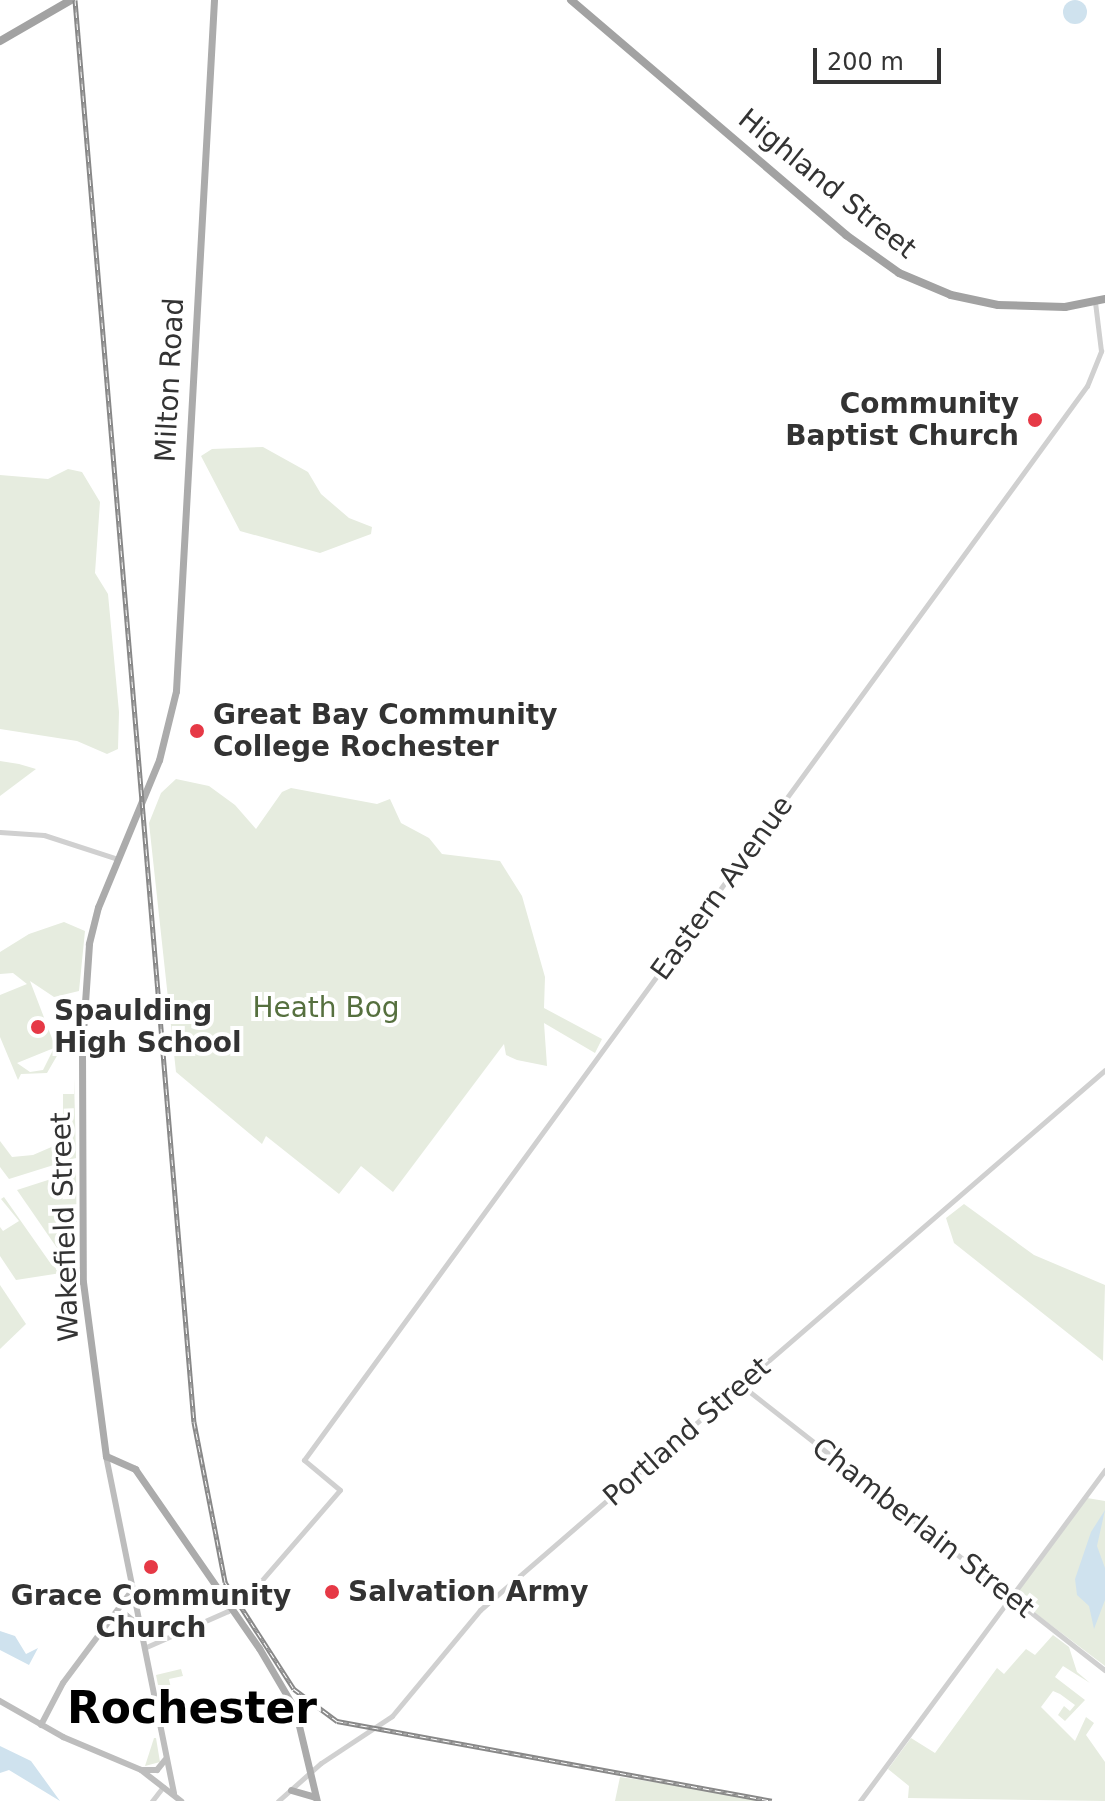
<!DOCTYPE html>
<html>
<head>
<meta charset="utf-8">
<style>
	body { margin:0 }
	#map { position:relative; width:1105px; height:1801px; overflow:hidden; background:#fff; font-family:"DejaVu Sans",sans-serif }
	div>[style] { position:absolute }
	.green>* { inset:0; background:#e6ecdf }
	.water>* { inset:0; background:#cfe2ee }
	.round { border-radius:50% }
	.tertiary>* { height:5px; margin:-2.5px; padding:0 2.5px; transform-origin:2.5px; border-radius:2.5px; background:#d0d0d0 }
	.secondary>* { height:6px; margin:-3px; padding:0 3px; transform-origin:3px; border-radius:3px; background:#bdbdbd }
	.primary>* { height:7px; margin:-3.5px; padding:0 3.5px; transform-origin:3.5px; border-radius:3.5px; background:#ababab }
	.trunk>* { height:8px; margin:-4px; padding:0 4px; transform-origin:4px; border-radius:4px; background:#a2a2a2 }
	.rail>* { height:5px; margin-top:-2.5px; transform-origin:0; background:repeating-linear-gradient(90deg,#fff 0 6px,#888 0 12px); box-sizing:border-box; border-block:2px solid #888 }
	.dots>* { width:22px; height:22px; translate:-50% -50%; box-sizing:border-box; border:4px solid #fff; border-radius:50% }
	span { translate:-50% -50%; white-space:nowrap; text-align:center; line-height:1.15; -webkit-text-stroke:8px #fff; paint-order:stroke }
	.street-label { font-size:28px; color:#333 }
	.poi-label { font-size:28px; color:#333; font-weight:700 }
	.right { translate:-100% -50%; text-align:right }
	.left { translate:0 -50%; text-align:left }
	.park-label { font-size:28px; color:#56703f }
	.town-label { font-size:44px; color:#000; font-weight:700 }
	.scale { position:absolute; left:813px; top:48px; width:128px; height:36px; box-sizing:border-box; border:4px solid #333; border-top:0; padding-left:10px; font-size:24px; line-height:28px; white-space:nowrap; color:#333; -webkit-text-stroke:6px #fff; paint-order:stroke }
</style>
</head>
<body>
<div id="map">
	<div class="green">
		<div style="clip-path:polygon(263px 447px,308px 472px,321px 494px,349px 518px,372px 527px,371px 534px,320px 553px,240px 531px,201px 456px,212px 449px)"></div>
		<div style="clip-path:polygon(68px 469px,82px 472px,100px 502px,95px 573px,108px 594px,119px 712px,118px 749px,107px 754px,77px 741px,0 729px,0 475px,48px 479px)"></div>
		<div style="clip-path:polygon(0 761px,19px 764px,36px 769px,0 796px)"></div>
		<div style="clip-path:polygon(176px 779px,209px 786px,235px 805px,256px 829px,282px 792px,291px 788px,377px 804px,390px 799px,401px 823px,429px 838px,442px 854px,500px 861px,522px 896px,545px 977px,544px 1008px,602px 1039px,595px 1053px,544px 1023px,547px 1066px,517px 1060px,506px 1055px,504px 1044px,393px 1192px,361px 1166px,339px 1194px,266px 1136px,262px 1144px,176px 1072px,149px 823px,161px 793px)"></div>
		<div style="clip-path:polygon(evenodd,64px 922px,85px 931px,79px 991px,54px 997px,30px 981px,58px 1054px,47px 1073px,21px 1074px,18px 1080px,0 1037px,0 995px,27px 984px,13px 973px,0 974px,0 952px,29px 934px,64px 922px,54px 1048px,43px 1070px,30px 1072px,17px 1063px,54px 1048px)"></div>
		<div style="clip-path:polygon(74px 1077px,76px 1158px,9px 1179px,0 1167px,0 1141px,12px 1157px,33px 1155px,63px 1142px,63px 1094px,74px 1094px)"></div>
		<div style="clip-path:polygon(76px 1171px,77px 1255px,77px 1277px,17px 1190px)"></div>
		<div style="clip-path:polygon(4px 1197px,51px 1264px,61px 1273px,16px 1280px,0 1256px,0 1227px,3px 1231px,19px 1221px,1px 1199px)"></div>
		<div style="clip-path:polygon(964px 1204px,1034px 1255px,1105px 1285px,1103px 1361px,954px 1243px,946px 1218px)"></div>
		<div style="clip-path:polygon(0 1285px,26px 1324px,0 1349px)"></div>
		<div style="clip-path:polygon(1087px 1498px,1105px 1501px,1105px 1666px,1014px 1597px)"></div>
		<div style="clip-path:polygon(1053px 1635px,1069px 1647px,1077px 1672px,1090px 1683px,1063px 1666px,1055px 1677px,1085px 1700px,1065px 1721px,1058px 1715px,1064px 1706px,1070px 1711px,1075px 1705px,1060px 1694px,1053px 1691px,1041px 1707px,1075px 1741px,1086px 1717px,1094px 1723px,1086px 1735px,1105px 1762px,1105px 1801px,908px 1798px,909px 1786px,888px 1769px,911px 1738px,935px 1753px,997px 1668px,1004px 1674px,1026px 1649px,1035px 1655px)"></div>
		<div style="clip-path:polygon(181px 1669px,183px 1676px,169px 1679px,173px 1698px,161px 1700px,156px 1675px)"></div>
		<div style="clip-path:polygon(156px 1738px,160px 1762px,145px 1766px,154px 1738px)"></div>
		<div style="clip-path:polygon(620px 1777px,741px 1795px,763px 1801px,615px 1801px)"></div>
	</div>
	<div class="water">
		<div class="round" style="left:1063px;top:0;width:24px;height:24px"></div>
		<div style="clip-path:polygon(1105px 1510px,1097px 1546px,1105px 1568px,1105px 1600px,1094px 1629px,1089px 1606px,1077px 1595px,1075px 1579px,1091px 1532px)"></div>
		<div style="clip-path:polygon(0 1631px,15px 1636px,26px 1654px,38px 1648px,29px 1665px,0 1650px)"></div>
		<div style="clip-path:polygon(0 1746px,31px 1761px,60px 1801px,9px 1770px,0 1773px)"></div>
	</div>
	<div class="tertiary">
		<div style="left:0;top:832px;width:44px;rotate:3.9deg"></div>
		<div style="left:44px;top:835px;width:78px;rotate:18deg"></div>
		<div style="left:741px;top:1385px;width:462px;rotate:38.1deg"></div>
		<div style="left:144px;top:1648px;width:92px;rotate:-23.8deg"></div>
		<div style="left:228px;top:1611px;width:26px;rotate:-37deg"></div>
		<div style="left:249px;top:1595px;width:139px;rotate:-49.1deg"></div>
		<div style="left:340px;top:1490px;width:47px;rotate:-140.2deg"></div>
		<div style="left:304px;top:1460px;width:1329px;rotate:-53.91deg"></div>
		<div style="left:1087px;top:386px;width:38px;rotate:-68deg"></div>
		<div style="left:1101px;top:351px;width:49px;rotate:-97deg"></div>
		<div style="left:152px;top:1801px;width:18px;rotate:-52deg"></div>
		<div style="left:278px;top:1801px;width:57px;rotate:-41.5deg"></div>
		<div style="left:321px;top:1763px;width:85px;rotate:-33.5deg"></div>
		<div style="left:392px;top:1716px;width:138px;rotate:-50.3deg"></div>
		<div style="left:480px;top:1610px;width:826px;rotate:-40.83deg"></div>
		<div style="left:860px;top:1801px;width:412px;rotate:-53.5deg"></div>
	</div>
	<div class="secondary">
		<div style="left:106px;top:1456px;width:344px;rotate:78.6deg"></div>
		<div style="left:115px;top:1620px;width:12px;rotate:-24deg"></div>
		<div style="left:126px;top:1615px;width:13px;rotate:39deg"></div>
		<div style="left:0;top:1701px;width:73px;rotate:29.7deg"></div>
		<div style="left:63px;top:1737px;width:85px;rotate:22.9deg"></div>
		<div style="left:141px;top:1770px;width:51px;rotate:37.8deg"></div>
		<div style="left:41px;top:1725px;width:47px;rotate:-62.4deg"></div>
		<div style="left:63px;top:1683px;width:112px;rotate:-53.3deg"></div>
		<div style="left:142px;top:1770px;width:15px"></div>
		<div style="left:157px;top:1770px;width:13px;rotate:-51deg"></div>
	</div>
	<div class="primary">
		<div style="left:214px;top:0;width:692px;rotate:93.15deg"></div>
		<div style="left:176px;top:691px;width:71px;rotate:103.8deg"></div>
		<div style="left:159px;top:760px;width:159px;rotate:112.5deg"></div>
		<div style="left:98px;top:907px;width:38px;rotate:104deg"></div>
		<div style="left:89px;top:944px;width:102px;rotate:93.9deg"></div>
		<div style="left:82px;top:1046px;width:236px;rotate:89.8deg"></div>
		<div style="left:83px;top:1282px;width:176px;rotate:82.5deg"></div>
		<div style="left:106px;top:1456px;width:32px;rotate:24deg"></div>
		<div style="left:135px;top:1469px;width:218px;rotate:55.3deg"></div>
		<div style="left:259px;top:1648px;width:71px;rotate:59.5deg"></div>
		<div style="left:295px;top:1709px;width:95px;rotate:76.6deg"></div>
		<div style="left:291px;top:1790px;width:25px;rotate:16deg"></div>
	</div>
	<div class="trunk">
		<div style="left:571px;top:0;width:362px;rotate:40.5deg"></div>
		<div style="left:846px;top:235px;width:65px;rotate:35.6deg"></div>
		<div style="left:899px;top:273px;width:56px;rotate:22.9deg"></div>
		<div style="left:951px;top:295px;width:48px;rotate:12deg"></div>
		<div style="left:998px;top:305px;width:67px;rotate:1.7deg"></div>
		<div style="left:1065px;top:307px;width:41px;rotate:-11.3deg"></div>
		<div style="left:0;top:41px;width:82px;rotate:-30deg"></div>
	</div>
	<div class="rail">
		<div style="left:75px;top:0;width:1427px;rotate:85.22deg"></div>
		<div style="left:194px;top:1422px;width:163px;rotate:79deg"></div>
		<div style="left:225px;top:1582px;width:127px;rotate:57.2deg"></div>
		<div style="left:294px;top:1689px;width:54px;rotate:36.7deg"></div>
		<div style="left:337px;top:1721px;width:442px;rotate:10.4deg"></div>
	</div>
	<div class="dots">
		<div style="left:1035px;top:420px;background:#e63946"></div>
		<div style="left:197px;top:731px;background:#e63946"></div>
		<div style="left:38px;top:1027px;background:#e63946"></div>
		<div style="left:151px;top:1567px;background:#e63946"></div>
		<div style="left:332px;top:1592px;background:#e63946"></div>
	</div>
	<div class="street-label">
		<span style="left:827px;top:184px;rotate:39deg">Highland Street</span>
		<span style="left:170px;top:380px;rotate:-87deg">Milton Road</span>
		<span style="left:722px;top:888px;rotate:-54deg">Eastern Avenue</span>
		<span style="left:65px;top:1227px;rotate:-92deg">Wakefield Street</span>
		<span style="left:687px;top:1432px;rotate:-41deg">Portland Street</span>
		<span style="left:923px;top:1528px;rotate:38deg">Chamberlain Street</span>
	</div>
	<div class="poi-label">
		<span class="right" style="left:1019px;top:420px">Community<br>Baptist Church</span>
		<span class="left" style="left:213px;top:731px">Great Bay Community<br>College Rochester</span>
		<span class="left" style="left:54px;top:1027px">Spaulding<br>High School</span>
		<span class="left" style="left:348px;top:1592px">Salvation Army</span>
		<span style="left:151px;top:1612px">Grace Community<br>Church</span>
	</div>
	<div class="park-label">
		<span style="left:326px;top:1008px">Heath Bog</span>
	</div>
	<div class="town-label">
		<span style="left:192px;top:1708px">Rochester</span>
	</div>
	<div class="scale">200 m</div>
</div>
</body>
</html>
